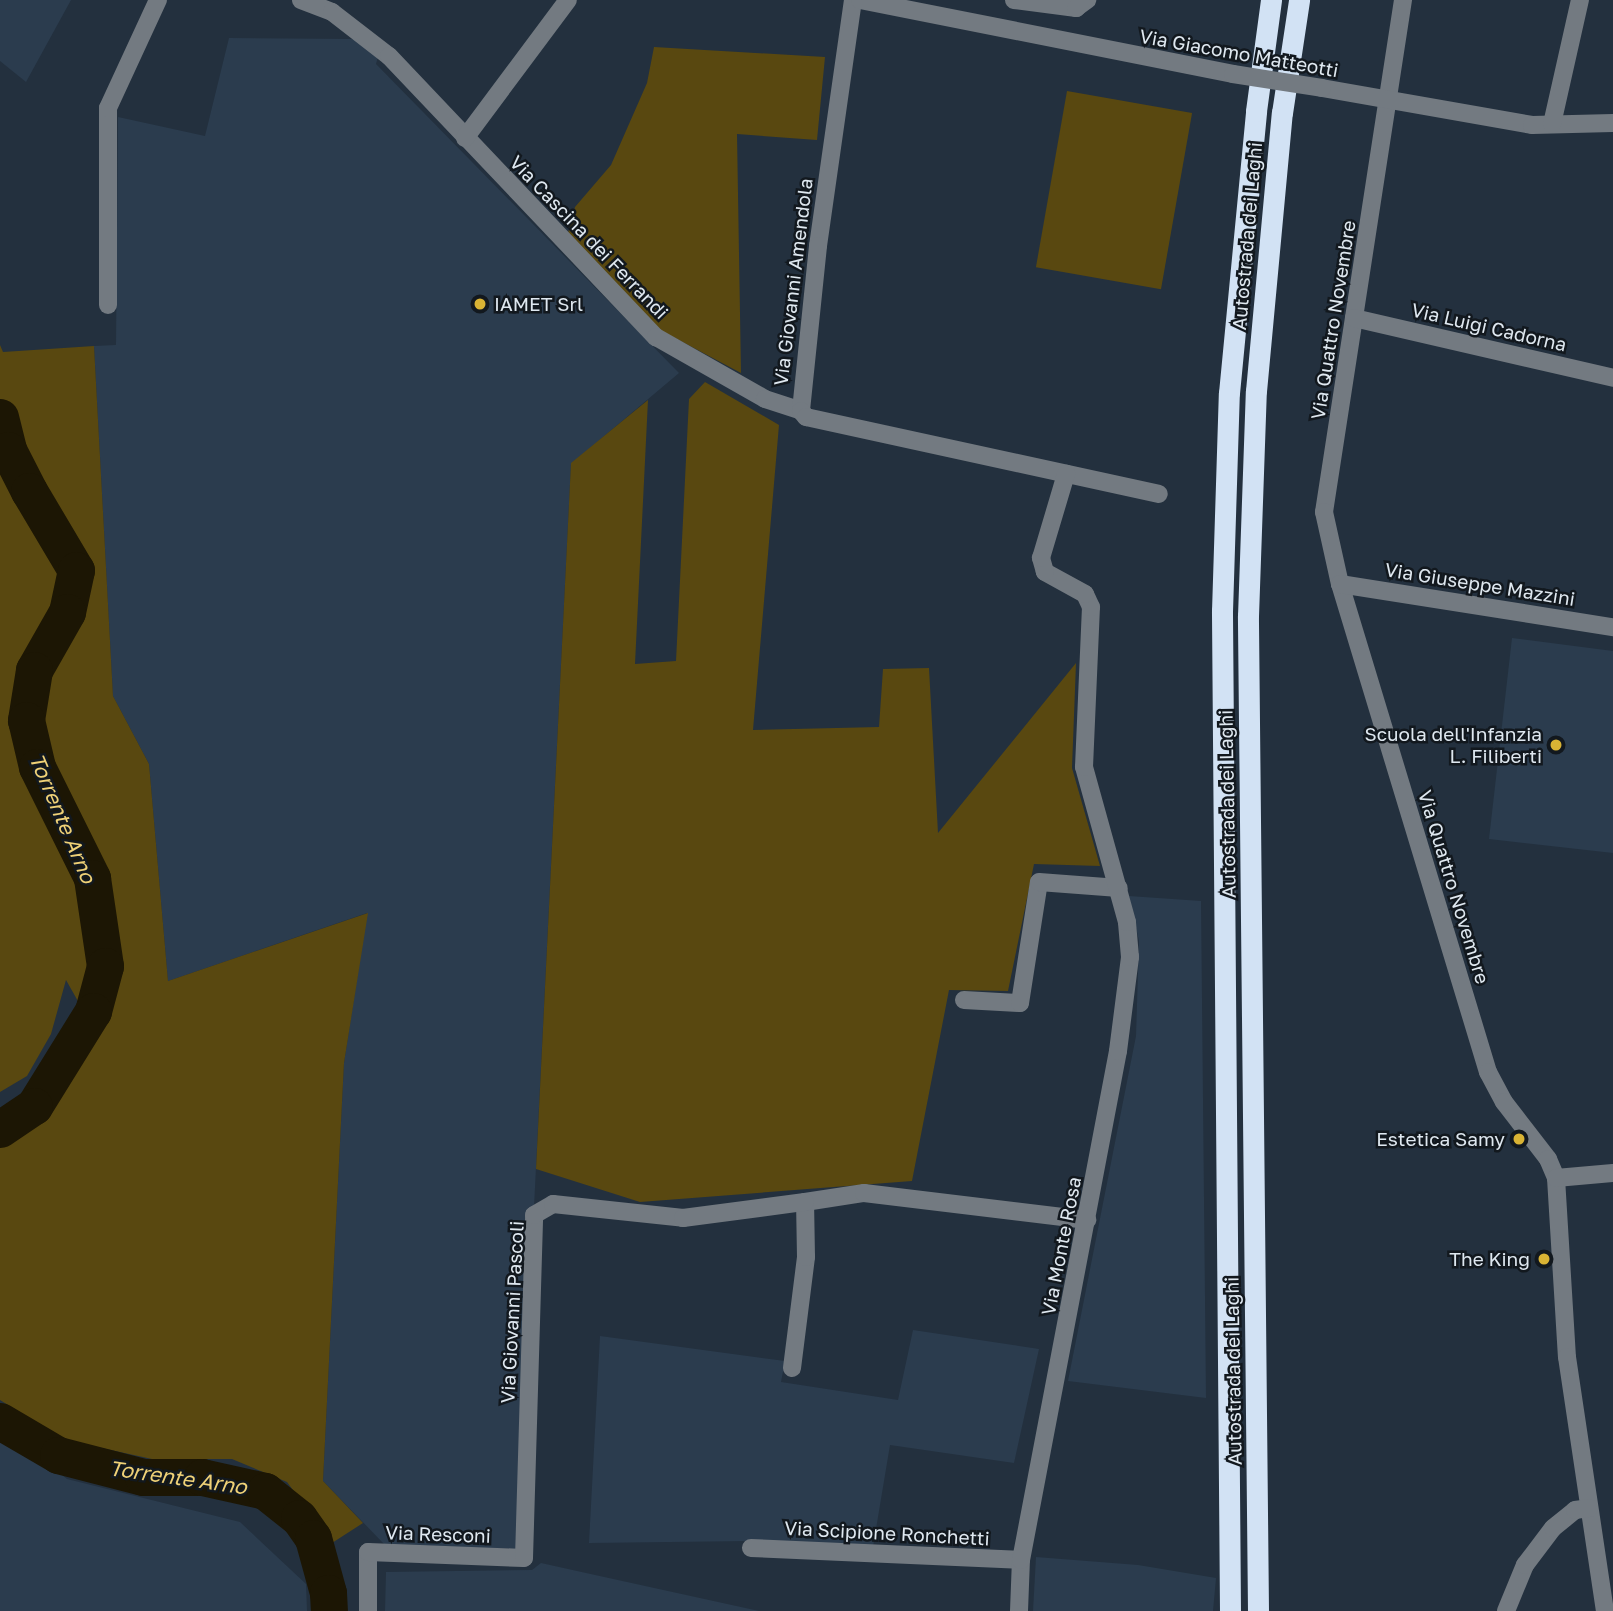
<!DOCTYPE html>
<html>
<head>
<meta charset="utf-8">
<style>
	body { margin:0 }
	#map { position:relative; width:1613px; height:1611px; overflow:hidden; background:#23303e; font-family:"Golos Text",sans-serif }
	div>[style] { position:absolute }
	.built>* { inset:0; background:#2b3c4e }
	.green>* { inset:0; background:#594810; transform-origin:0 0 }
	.river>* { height:37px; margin:-18.5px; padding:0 18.5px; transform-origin:18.5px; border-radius:18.5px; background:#1c1604 }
	.minor>* { height:18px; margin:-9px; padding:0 9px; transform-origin:9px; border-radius:9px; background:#737a81 }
	.highway>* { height:21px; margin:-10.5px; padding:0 10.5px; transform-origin:10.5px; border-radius:10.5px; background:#d2e2f4 }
	.minor-bridge>* { height:18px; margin:-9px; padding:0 9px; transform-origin:9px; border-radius:9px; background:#737a81 }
	.dots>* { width:19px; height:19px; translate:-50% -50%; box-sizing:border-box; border:4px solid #12181e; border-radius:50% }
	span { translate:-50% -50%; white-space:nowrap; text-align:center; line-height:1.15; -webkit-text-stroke:5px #12181e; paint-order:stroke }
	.street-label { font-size:19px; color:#dfe8f0 }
	.poi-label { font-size:19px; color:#dfe8f0 }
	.left { translate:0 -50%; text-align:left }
	.right { translate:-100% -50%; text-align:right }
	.water-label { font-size:21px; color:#efd177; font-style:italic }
</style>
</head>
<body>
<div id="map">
	<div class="built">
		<div style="clip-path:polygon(0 0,71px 0,26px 82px,0 61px)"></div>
		<div style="clip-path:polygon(229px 38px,352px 39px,379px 53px,376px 64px,679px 373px,571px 464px,517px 1549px,385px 1545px,323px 1481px,344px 1063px,367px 913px,168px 981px,149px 764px,113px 696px,94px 346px,116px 345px,118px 117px,205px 136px)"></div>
		<div style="clip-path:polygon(1512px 638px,1613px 651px,1613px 853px,1489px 839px)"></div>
		<div style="clip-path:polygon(1129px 896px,1201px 901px,1206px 1398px,1068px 1381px,1136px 1036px,1139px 941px)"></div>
		<div style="clip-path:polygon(913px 1330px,1039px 1349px,1014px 1463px,890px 1445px,873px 1547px,749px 1541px,589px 1543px,600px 1336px,785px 1361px,781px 1382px,898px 1400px)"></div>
		<div style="clip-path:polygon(11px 1434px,67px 1479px,240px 1522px,306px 1584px,307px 1611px,0 1611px,0 1443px)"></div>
		<div style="clip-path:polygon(1036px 1557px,1138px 1565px,1216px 1578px,1213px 1611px,1033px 1611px)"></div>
		<div style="clip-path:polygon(541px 1563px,586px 1573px,759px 1611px,385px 1611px,386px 1572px,532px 1570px)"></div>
	</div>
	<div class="green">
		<div style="clip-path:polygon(654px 47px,825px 57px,817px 140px,737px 134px,741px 373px,660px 330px,568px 233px,575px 207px,611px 165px,647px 83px)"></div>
		<div style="left:1067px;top:91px;width:127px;height:179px;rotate:10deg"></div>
		<div style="clip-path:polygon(0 345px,3px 352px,94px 346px,113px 696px,149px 764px,168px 981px,368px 913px,344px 1063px,323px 1481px,363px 1523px,332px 1543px,287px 1482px,232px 1459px,152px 1459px,65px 1440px,0 1400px,0 1146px,51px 1104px,96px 1033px,66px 980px,51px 1034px,27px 1076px,0 1092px)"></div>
		<div style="clip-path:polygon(705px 382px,779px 425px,753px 730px,879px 727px,883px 669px,929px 668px,938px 833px,1076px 663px,1072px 768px,1100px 866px,1034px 864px,1008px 991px,949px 990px,912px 1181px,640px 1202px,536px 1169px,571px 463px,648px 400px,635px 664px,676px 661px,689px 399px)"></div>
	</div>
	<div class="river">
		<div style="left:0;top:417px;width:34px;rotate:76deg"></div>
		<div style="left:8px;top:450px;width:46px;rotate:62.9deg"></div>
		<div style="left:29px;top:491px;width:92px;rotate:59.3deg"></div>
		<div style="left:76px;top:570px;width:43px;rotate:102.1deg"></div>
		<div style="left:67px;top:612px;width:67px;rotate:119.6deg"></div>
		<div style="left:34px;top:670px;width:51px;rotate:99.1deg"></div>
		<div style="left:26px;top:720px;width:48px;rotate:76.8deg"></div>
		<div style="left:37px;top:767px;width:124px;rotate:63.6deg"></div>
		<div style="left:92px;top:878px;width:89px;rotate:81.6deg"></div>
		<div style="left:105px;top:966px;width:47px;rotate:104.9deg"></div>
		<div style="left:93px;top:1011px;width:112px;rotate:121.8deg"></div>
		<div style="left:34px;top:1106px;width:41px;rotate:145.9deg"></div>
		<div style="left:0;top:1421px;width:67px;rotate:30.4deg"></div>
		<div style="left:58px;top:1455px;width:88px;rotate:14.5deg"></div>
		<div style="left:143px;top:1477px;width:59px"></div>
		<div style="left:202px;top:1477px;width:65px;rotate:12.5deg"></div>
		<div style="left:265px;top:1491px;width:43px;rotate:38.5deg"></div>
		<div style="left:299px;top:1518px;width:24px;rotate:55deg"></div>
		<div style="left:313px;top:1538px;width:57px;rotate:74.7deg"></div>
		<div style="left:328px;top:1593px;width:18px;rotate:87deg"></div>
	</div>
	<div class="minor">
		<div style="left:301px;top:0;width:33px;rotate:21deg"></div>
		<div style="left:332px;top:12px;width:72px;rotate:37.7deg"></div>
		<div style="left:389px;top:56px;width:388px;rotate:46.5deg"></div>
		<div style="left:656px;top:337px;width:125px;rotate:29.6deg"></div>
		<div style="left:765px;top:399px;width:38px;rotate:18deg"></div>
		<div style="left:853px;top:0;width:248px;rotate:98.1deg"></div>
		<div style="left:818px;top:246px;width:166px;rotate:95.9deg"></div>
		<div style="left:801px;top:411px;width:8px;rotate:50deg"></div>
		<div style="left:806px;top:417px;width:361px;rotate:12.3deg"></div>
		<div style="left:860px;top:0;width:380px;rotate:11.2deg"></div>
		<div style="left:1014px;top:0;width:63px;rotate:7.4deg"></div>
		<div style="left:1076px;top:8px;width:14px;rotate:-36deg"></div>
		<div style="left:1403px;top:0;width:518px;rotate:98.77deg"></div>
		<div style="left:1324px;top:512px;width:74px;rotate:77.5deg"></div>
		<div style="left:1340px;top:584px;width:510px;rotate:73.13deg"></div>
		<div style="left:1488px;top:1072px;width:34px;rotate:62deg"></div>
		<div style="left:1504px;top:1102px;width:72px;rotate:52.3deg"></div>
		<div style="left:1548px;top:1159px;width:21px;rotate:67deg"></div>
		<div style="left:1556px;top:1178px;width:179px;rotate:86.5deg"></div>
		<div style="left:1567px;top:1357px;width:257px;rotate:81.5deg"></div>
		<div style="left:1322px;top:88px;width:213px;rotate:10deg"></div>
		<div style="left:1532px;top:125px;width:81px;rotate:-1.4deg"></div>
		<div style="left:1552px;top:124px;width:127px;rotate:-77.3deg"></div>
		<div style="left:465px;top:138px;width:172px;rotate:-53.3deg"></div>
		<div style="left:108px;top:305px;width:197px;rotate:-90deg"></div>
		<div style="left:108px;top:108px;width:119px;rotate:-65.2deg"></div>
		<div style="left:1354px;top:318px;width:266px;rotate:13deg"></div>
		<div style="left:1340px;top:584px;width:276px;rotate:9deg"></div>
		<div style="left:964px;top:1000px;width:56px;rotate:3.1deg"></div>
		<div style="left:1020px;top:1003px;width:122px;rotate:-81.1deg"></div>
		<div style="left:1039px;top:882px;width:80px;rotate:4.3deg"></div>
		<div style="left:1556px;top:1178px;width:57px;rotate:-5deg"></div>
		<div style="left:792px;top:1368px;width:112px;rotate:-82.8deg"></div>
		<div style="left:806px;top:1257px;width:55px;rotate:-91deg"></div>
		<div style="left:805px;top:1202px;width:60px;rotate:-8.7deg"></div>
		<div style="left:864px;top:1193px;width:225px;rotate:6.9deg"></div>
		<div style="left:751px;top:1548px;width:270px;rotate:2.5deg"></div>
		<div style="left:368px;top:1611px;width:59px;rotate:-90deg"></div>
		<div style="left:368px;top:1552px;width:156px;rotate:2.2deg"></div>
		<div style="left:524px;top:1558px;width:343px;rotate:-88.3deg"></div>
		<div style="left:534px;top:1215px;width:22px;rotate:-30deg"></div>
		<div style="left:553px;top:1204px;width:131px;rotate:6.1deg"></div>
		<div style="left:683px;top:1218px;width:123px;rotate:-7.5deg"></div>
		<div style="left:1019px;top:1611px;width:51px;rotate:-87.8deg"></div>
		<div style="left:1021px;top:1560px;width:518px;rotate:-79.21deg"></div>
		<div style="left:1118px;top:1051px;width:95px;rotate:-82.7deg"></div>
		<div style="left:1130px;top:957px;width:35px;rotate:-95deg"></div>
		<div style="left:1127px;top:922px;width:161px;rotate:-105.5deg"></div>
		<div style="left:1084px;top:767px;width:160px;rotate:-87.5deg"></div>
		<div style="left:1091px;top:607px;width:14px;rotate:-115deg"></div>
		<div style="left:1085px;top:594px;width:46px;rotate:-151.2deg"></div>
		<div style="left:1045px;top:572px;width:15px;rotate:-106deg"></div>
		<div style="left:1041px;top:558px;width:88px;rotate:-73.4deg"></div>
		<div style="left:1506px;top:1611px;width:50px;rotate:-67.6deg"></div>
		<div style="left:1525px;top:1565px;width:46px;rotate:-52.9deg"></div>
		<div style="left:1553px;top:1528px;width:28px;rotate:-39deg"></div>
		<div style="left:1575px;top:1510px;width:14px;rotate:-8deg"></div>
	</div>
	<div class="highway">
		<div style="left:1230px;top:1611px;width:1000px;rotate:-90.46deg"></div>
		<div style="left:1222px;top:611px;width:218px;rotate:-88.2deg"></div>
		<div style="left:1229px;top:393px;width:283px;rotate:-84.5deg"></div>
		<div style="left:1256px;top:111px;width:112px;rotate:-82.3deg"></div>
		<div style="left:1258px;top:1611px;width:995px;rotate:-90.58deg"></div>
		<div style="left:1248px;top:616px;width:225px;rotate:-88deg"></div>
		<div style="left:1256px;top:391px;width:279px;rotate:-84.7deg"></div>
		<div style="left:1282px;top:113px;width:114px;rotate:-81.4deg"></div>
	</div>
	<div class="minor-bridge">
		<div style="left:1233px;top:74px;width:90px;rotate:8.9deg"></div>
	</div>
	<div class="dots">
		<div style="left:480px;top:304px;background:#d9b334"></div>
		<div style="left:1556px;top:745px;background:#d9b334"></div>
		<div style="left:1519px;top:1139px;background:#d9b334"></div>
		<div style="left:1544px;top:1259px;background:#d9b334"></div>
	</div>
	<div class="street-label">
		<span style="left:1239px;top:53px;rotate:10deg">Via Giacomo Matteotti</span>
		<span style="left:1247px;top:236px;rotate:-85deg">Autostrada dei Laghi</span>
		<span style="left:589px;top:237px;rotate:46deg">Via Cascina dei Ferrandi</span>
		<span style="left:793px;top:282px;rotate:-83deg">Via Giovanni Amendola</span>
		<span style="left:1333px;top:320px;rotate:-81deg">Via Quattro Novembre</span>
		<span style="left:1489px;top:327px;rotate:13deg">Via Luigi Cadorna</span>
		<span style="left:1480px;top:584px;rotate:9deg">Via Giuseppe Mazzini</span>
		<span style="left:1227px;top:804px;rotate:-91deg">Autostrada dei Laghi</span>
		<span style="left:1454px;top:887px;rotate:73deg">Via Quattro Novembre</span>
		<span style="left:1061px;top:1246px;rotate:-79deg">Via Monte Rosa</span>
		<span style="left:512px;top:1312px;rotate:-87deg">Via Giovanni Pascoli</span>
		<span style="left:1233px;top:1371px;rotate:-91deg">Autostrada dei Laghi</span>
		<span style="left:887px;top:1533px;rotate:3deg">Via Scipione Ronchetti</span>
		<span style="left:438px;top:1534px;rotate:2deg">Via Resconi</span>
	</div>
	<div class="poi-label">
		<span class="left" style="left:494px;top:304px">IAMET Srl</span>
		<span class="right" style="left:1542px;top:745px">Scuola dell'Infanzia<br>L. Filiberti</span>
		<span class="right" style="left:1505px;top:1139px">Estetica Samy</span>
		<span class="right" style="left:1530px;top:1259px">The King</span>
	</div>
	<div class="water-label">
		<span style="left:63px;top:818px;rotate:67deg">Torrente Arno</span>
		<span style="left:178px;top:1477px;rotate:8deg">Torrente Arno</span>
	</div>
</div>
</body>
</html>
